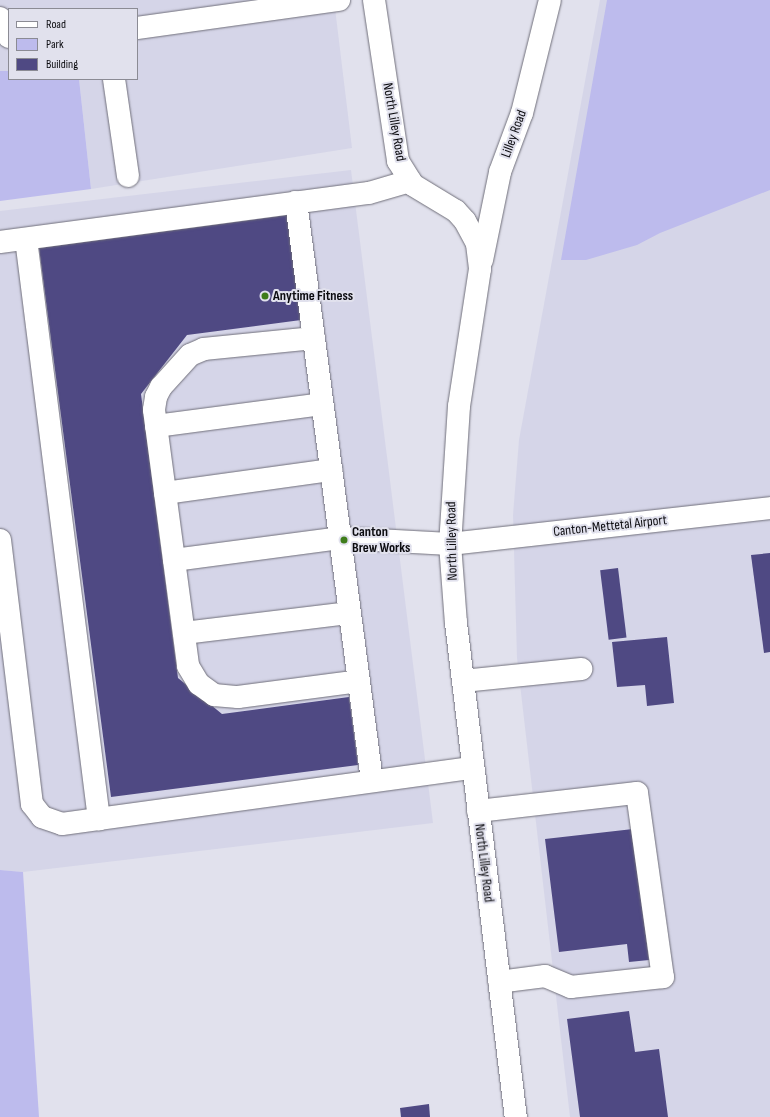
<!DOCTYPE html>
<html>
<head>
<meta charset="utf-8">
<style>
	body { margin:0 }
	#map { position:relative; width:770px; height:1117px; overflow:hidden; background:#e1e1ed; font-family:"Sofia Sans Condensed",sans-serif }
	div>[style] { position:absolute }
	.built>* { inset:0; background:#d5d5e8 }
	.green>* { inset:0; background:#bdbbed }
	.building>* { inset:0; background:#4f4983; transform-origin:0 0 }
	.roads { filter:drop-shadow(0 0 1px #706f7a) drop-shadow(0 0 1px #706f7a) }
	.minor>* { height:22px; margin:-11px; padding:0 11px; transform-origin:11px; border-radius:11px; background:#fff }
	.dots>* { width:11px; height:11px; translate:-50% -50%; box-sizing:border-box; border:2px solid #e1e1ed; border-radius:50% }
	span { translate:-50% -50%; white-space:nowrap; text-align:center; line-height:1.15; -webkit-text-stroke:4px #e1e1ed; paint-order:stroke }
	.street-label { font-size:14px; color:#0b0b0f }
	.poi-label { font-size:14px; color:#0b0b0f; font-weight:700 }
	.left { translate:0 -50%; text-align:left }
	.legend { position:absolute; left:8px; top:8px; width:130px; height:72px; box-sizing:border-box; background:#e1e1ed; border:1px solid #8b8b94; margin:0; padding:5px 7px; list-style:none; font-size:12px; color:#0b0b0f }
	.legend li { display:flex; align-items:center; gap:8px; height:20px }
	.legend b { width:20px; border:1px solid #8b8b94 }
</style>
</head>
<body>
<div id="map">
	<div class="built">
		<div style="clip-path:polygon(0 0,334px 0,352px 148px,91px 189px,79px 79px,137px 79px,137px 9px,9px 9px,9px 71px,0 71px)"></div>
		<div style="clip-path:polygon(600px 0,770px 0,770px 1117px,570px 1117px,517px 658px,513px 515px,519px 440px)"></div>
		<div style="clip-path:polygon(351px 170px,433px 823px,23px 872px,0 870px,0 211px)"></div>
	</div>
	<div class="green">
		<div style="clip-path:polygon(607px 0,770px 0,770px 190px,660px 233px,637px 245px,586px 260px,561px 260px)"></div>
		<div style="clip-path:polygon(0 71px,9px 71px,9px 79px,79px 79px,91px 189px,0 201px)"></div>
		<div style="clip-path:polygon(0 870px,23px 872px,39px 1117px,0 1117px)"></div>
	</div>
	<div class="building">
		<div style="clip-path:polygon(287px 215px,301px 320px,187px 335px,141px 394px,178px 678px,222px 714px,349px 697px,358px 765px,111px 797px,39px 248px)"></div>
		<div style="clip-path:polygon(770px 553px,770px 652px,764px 653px,751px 555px)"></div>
		<div style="left:618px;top:568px;width:70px;height:18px;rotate:83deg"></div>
		<div style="clip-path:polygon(667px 637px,674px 703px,647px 706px,645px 685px,617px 687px,612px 642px)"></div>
		<div style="clip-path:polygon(633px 829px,649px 960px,629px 962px,627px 944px,559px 952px,545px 839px)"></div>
		<div style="clip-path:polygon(629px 1011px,635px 1052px,659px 1049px,668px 1117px,580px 1117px,567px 1019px)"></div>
		<div style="clip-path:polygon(429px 1104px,430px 1117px,401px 1117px,400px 1108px)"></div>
	</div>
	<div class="roads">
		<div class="minor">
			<div style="left:374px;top:0;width:163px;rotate:81.5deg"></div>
			<div style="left:398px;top:161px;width:28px;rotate:58deg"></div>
			<div style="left:413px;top:185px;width:50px;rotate:31.2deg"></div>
			<div style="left:456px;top:211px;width:13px;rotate:48deg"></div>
			<div style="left:465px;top:221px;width:26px;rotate:62deg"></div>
			<div style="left:477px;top:244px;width:25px;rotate:83deg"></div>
			<div style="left:480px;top:269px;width:139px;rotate:98.7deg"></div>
			<div style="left:459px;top:406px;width:138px;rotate:93.7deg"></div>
			<div style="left:450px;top:544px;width:79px;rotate:85.7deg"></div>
			<div style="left:456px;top:623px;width:498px;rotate:83.1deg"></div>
			<div style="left:0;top:18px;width:21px;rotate:65deg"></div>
			<div style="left:137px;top:28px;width:204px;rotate:-7.9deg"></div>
			<div style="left:114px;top:79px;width:98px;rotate:81.8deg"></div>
			<div style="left:296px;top:202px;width:584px;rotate:82.52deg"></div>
			<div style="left:26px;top:239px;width:585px;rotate:82.83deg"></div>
			<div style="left:0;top:242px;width:372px;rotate:-7.6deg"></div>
			<div style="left:369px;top:193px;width:43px;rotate:-16.3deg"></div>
			<div style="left:482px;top:260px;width:90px;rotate:-78.4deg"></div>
			<div style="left:500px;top:172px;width:63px;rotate:-69.6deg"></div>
			<div style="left:522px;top:113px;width:116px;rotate:-76.1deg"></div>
			<div style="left:314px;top:338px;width:111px;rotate:174.3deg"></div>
			<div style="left:204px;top:349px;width:15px;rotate:157deg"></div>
			<div style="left:190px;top:355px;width:43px;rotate:132.2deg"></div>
			<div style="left:161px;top:387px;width:11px;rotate:117deg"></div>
			<div style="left:156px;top:397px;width:13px;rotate:99deg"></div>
			<div style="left:154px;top:410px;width:258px;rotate:82.4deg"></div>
			<div style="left:188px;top:666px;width:21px;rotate:59deg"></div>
			<div style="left:199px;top:684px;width:19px;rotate:36deg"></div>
			<div style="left:214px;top:695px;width:24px;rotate:5deg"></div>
			<div style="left:238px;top:697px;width:122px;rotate:-7.5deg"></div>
			<div style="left:156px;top:426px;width:167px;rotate:-7.5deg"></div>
			<div style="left:165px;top:493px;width:168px;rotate:-7.9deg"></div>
			<div style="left:0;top:540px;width:266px;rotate:83.1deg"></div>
			<div style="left:32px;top:804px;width:16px;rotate:52deg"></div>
			<div style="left:42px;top:817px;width:21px;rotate:19deg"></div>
			<div style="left:62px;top:824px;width:415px;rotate:-7.8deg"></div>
			<div style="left:174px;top:560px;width:167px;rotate:-7.5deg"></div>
			<div style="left:340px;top:538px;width:110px;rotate:3.1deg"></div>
			<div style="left:450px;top:544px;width:322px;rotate:-6.4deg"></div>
			<div style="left:184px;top:633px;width:167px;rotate:-6.9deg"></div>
			<div style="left:463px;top:681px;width:119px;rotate:-5.8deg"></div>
			<div style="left:478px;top:811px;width:160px;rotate:-6.5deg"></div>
			<div style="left:637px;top:793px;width:186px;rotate:82deg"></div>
			<div style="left:663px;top:977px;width:93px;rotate:173.8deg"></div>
			<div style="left:571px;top:987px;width:28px;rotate:-157deg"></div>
			<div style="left:545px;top:976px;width:46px;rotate:172.6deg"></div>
		</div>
	</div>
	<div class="dots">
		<div style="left:265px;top:296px;background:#3f7d1b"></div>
		<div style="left:344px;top:540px;background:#3f7d1b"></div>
	</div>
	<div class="street-label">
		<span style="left:394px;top:122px;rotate:80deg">North Lilley Road</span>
		<span style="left:514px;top:134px;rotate:-70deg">Lilley Road</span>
		<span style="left:610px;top:526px;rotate:-6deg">Canton-Mettetal Airport</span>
		<span style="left:452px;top:541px;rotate:-91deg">North Lilley Road</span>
		<span style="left:484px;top:863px;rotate:83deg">North Lilley Road</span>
	</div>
	<div class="poi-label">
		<span class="left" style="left:273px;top:296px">Anytime Fitness</span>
		<span class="left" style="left:352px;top:540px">Canton<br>Brew Works</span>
	</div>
	<ul class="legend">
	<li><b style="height:5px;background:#fff"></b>Road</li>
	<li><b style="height:11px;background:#bdbbed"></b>Park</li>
	<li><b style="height:11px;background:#4f4983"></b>Building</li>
	</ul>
</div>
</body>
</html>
